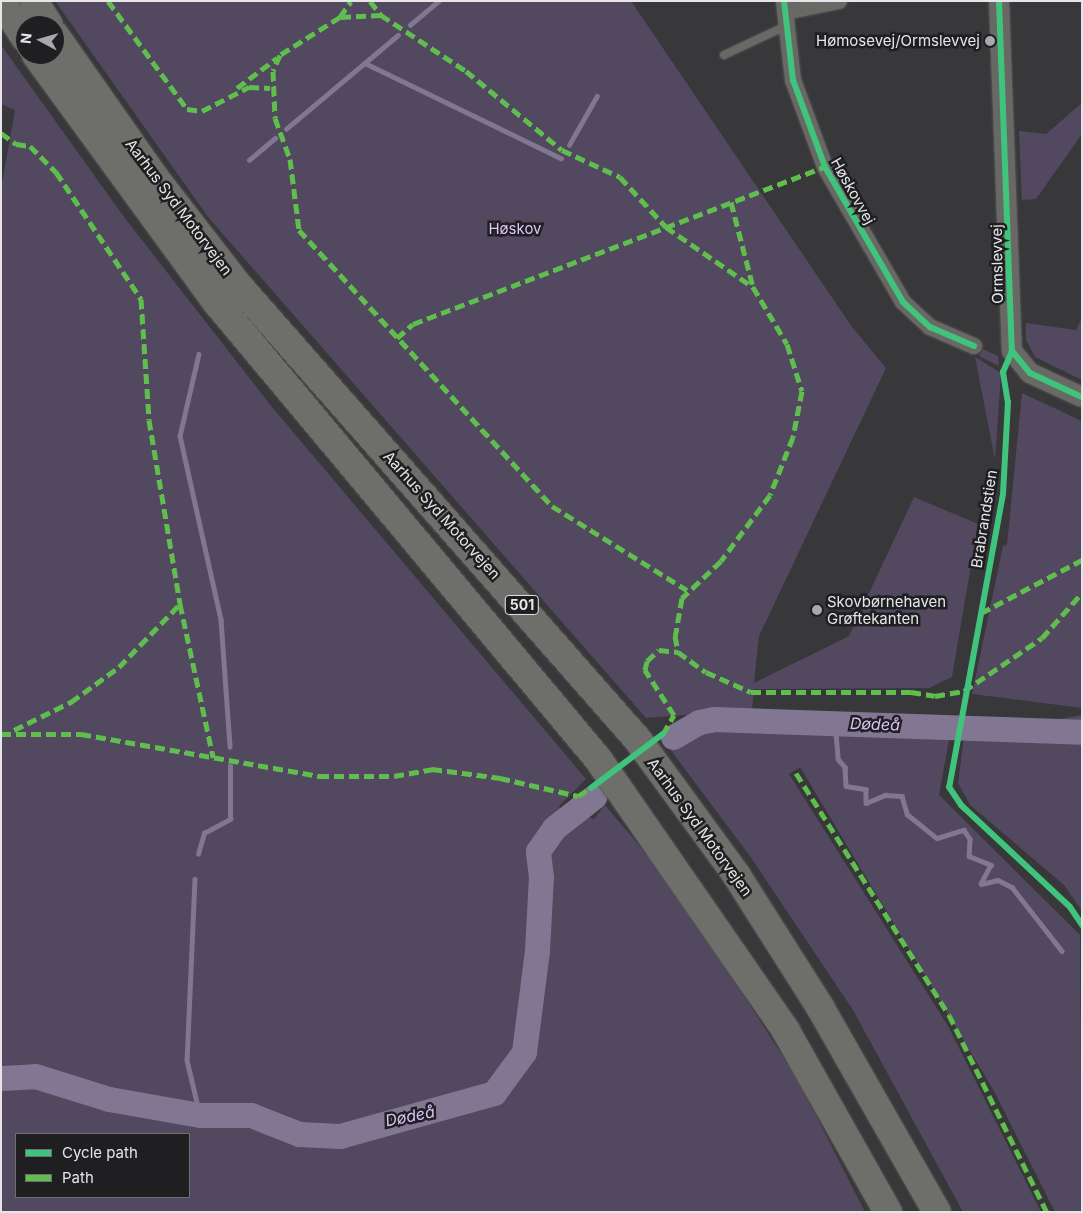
<!DOCTYPE html>
<html>
<head>
<meta charset="utf-8">
<style>
	body { margin:0 }
	#map { position:relative; width:1083px; height:1213px; overflow:hidden; background:#38373a; font-family:Inter,sans-serif }
	div>[style] { position:absolute }
	.green>* { inset:0; background:#524860 }
	.stream>* { height:4.5px; margin:-2.25px; padding:0 2.25px; transform-origin:2.25px; border-radius:2.25px; background:#827792 }
	.river>* { height:25px; margin:-12.5px; padding:0 12.5px; transform-origin:12.5px; border-radius:12.5px; background:#827792 }
	.roads { filter:drop-shadow(0 0 1px #545455) drop-shadow(0 0 1px #545455) }
	.service>* { height:8px; margin:-4px; padding:0 4px; transform-origin:4px; border-radius:4px; background:#686965 }
	.minor>* { height:16px; margin:-8px; padding:0 8px; transform-origin:8px; border-radius:8px; background:#686965 }
	.tertiary>* { height:20px; margin:-10px; padding:0 10px; transform-origin:10px; border-radius:10px; background:#686965 }
	.motorway>* { height:28px; margin:-14px; padding:0 14px; transform-origin:14px; border-radius:14px; background:#6e6e6a }
	.quiet>* { height:5px; margin-top:-2.5px; transform-origin:0; background:repeating-linear-gradient(90deg,#5fbe4e 0 10px,transparent 0 15px) }
	.cycleway>* { height:6px; margin:-3px; padding:0 3px; transform-origin:3px; border-radius:3px; background:#40c37c }
	.dots>* { width:14px; height:14px; translate:-50% -50%; box-sizing:border-box; border:2px solid #1f1e20; border-radius:50% }
	span { translate:-50% -50%; white-space:nowrap; text-align:center; line-height:1.15; -webkit-text-stroke:5px #1f1e20; paint-order:stroke }
	.shield-label span { padding:1px 4px; background:#1f1e20; border:1px solid; border-radius:4px; -webkit-text-stroke-width:0 }
	.shield-label { font-size:14px; color:#e6e5e9; font-weight:700 }
	.poi-label { font-size:15px; color:#e6e5e9 }
	.right { translate:-100% -50%; text-align:right }
	.left { translate:0 -50%; text-align:left }
	.street-label { font-size:15px; color:#e6e5e9 }
	.park-label { font-size:15px; color:#ddc6fb }
	.water-label { font-size:16px; color:#d8c2f7; font-style:italic }
	.frame { position:absolute; inset:0; border:2px solid #e6e5e9; pointer-events:none }
	.legend { position:absolute; left:15px; top:1133px; width:175px; height:65px; box-sizing:border-box; background:#1f1e20; border:1px solid #6f6e70; margin:0; padding:6px 9px; list-style:none; font-size:15px; color:#e6e5e9 }
	.legend li { display:flex; align-items:center; gap:10px; height:25px }
	.legend b { width:25px; border:1px solid #6f6e70 }
	.north { position:absolute; left:15px; top:15px; width:50px; height:50px; box-sizing:border-box; background:#1f1e20; border:1px solid #6f6e70; border-radius:50%; rotate:276deg; font-size:14px; font-weight:700; line-height:20px; text-align:center; color:#e6e5e9 }
	.north::after { content:''; display:block; margin:auto; width:18px; height:22px; background:#a9a8ac; clip-path:polygon(50% 0,100% 100%,50% 72%,0 100%) }
</style>
</head>
<body>
<div id="map">
	<div class="green">
		<div style="clip-path:polygon(55px 1px,631px 1px,852px 327px,886px 368px,759px 636px,754px 683px,849px 636px,914px 497px,978px 524px,952px 677px,929px 688px,754px 689px,752px 710px,646px 718px,208px 217px)"></div>
		<div style="clip-path:polygon(evenodd,1px 45px,124px 217px,272px 407px,586px 779px,558px 807px,594px 819px,605px 805px,674px 887px,798px 1080px,865px 1212px,1px 1212px,1px 189px,15px 110px,1px 104px,1px 45px,16px 1134px,189px 1134px,189px 1197px,16px 1197px,16px 1134px)"></div>
		<div style="clip-path:polygon(1082px 103px,1082px 134px,1036px 199px,1022px 200px,1019px 131px,1046px 134px)"></div>
		<div style="clip-path:polygon(1082px 318px,1082px 380px,1035px 357px,1026px 340px,1026px 323px,1076px 330px)"></div>
		<div style="clip-path:polygon(983px 349px,998px 356px,999px 366px,979px 356px)"></div>
		<div style="clip-path:polygon(975px 357px,1001px 373px,995px 460px)"></div>
		<div style="clip-path:polygon(1022px 393px,1082px 421px,1082px 708px,972px 694px,1003px 546px,1007px 545px)"></div>
		<div style="clip-path:polygon(1082px 715px,1082px 911px,1064px 885px,970px 805px,958px 783px,964px 736px)"></div>
		<div style="clip-path:polygon(763px 730px,950px 735px,939px 795px,1080px 935px,1082px 1212px,1055px 1212px,994px 1091px,800px 767px,789px 774px,948px 1026px,1041px 1212px,963px 1212px,853px 1010px,752px 859px,670px 749px,690px 732px)"></div>
	</div>
	<div class="stream">
		<div style="left:410px;top:25px;width:38px;rotate:-40deg"></div>
		<div style="left:365px;top:63px;width:218px;rotate:25.9deg"></div>
		<div style="left:286px;top:129px;width:146px;rotate:-40deg"></div>
		<div style="left:569px;top:145px;width:56px;rotate:-60.3deg"></div>
		<div style="left:249px;top:160px;width:34px;rotate:-40deg"></div>
		<div style="left:199px;top:354px;width:84px;rotate:103deg"></div>
		<div style="left:180px;top:436px;width:189px;rotate:77.4deg"></div>
		<div style="left:221px;top:620px;width:127px;rotate:85.9deg"></div>
		<div style="left:835px;top:722px;width:37px;rotate:85deg"></div>
		<div style="left:838px;top:759px;width:11px;rotate:49deg"></div>
		<div style="left:845px;top:767px;width:19px;rotate:87deg"></div>
		<div style="left:846px;top:786px;width:20px;rotate:9deg"></div>
		<div style="left:866px;top:789px;width:14px;rotate:90deg"></div>
		<div style="left:866px;top:803px;width:21px;rotate:-23deg"></div>
		<div style="left:885px;top:795px;width:17px;rotate:3deg"></div>
		<div style="left:902px;top:796px;width:19px;rotate:74deg"></div>
		<div style="left:907px;top:814px;width:38px;rotate:39deg"></div>
		<div style="left:937px;top:838px;width:28px;rotate:-17deg"></div>
		<div style="left:964px;top:830px;width:11px;rotate:56deg"></div>
		<div style="left:970px;top:839px;width:17px;rotate:93deg"></div>
		<div style="left:969px;top:856px;width:24px;rotate:22deg"></div>
		<div style="left:991px;top:865px;width:21px;rotate:118deg"></div>
		<div style="left:981px;top:884px;width:17px;rotate:-13deg"></div>
		<div style="left:998px;top:880px;width:16px;rotate:27deg"></div>
		<div style="left:1012px;top:887px;width:81px;rotate:52deg"></div>
		<div style="left:198px;top:854px;width:22px;rotate:-74deg"></div>
		<div style="left:204px;top:833px;width:30px;rotate:-28deg"></div>
		<div style="left:230px;top:819px;width:53px;rotate:-90deg"></div>
		<div style="left:195px;top:879px;width:181px;rotate:92.5deg"></div>
		<div style="left:187px;top:1060px;width:57px;rotate:76.7deg"></div>
	</div>
	<div class="river">
		<div style="left:673px;top:737px;width:30px;rotate:-30deg"></div>
		<div style="left:699px;top:722px;width:15px;rotate:-11deg"></div>
		<div style="left:714px;top:719px;width:368px;rotate:2deg"></div>
		<div style="left:1px;top:1078px;width:34px;rotate:-3deg"></div>
		<div style="left:35px;top:1076px;width:77px;rotate:17.3deg"></div>
		<div style="left:109px;top:1099px;width:92px;rotate:10deg"></div>
		<div style="left:200px;top:1115px;width:51px"></div>
		<div style="left:251px;top:1115px;width:52px;rotate:21.6deg"></div>
		<div style="left:299px;top:1134px;width:41px;rotate:2.8deg"></div>
		<div style="left:340px;top:1136px;width:160px;rotate:-15.6deg"></div>
		<div style="left:494px;top:1093px;width:51px;rotate:-53.8deg"></div>
		<div style="left:524px;top:1052px;width:103px;rotate:-82.7deg"></div>
		<div style="left:537px;top:950px;width:73px;rotate:-86.9deg"></div>
		<div style="left:541px;top:877px;width:26px;rotate:-97deg"></div>
		<div style="left:538px;top:851px;width:28px;rotate:-55deg"></div>
		<div style="left:554px;top:828px;width:51px;rotate:-37.8deg"></div>
	</div>
	<div class="roads">
		<div class="service">
			<div style="left:724px;top:55px;width:68px;rotate:-25.1deg"></div>
		</div>
		<div class="minor">
			<div style="left:784px;top:1px;width:80px;rotate:83.5deg"></div>
			<div style="left:793px;top:80px;width:93px;rotate:69.8deg"></div>
			<div style="left:825px;top:167px;width:156px;rotate:60deg"></div>
			<div style="left:903px;top:302px;width:37px;rotate:43deg"></div>
			<div style="left:930px;top:327px;width:48px;rotate:23.4deg"></div>
			<div style="left:785px;top:12px;width:55px;rotate:-11.5deg"></div>
		</div>
		<div class="tertiary">
			<div style="left:999px;top:1px;width:350px;rotate:87.9deg"></div>
			<div style="left:1012px;top:351px;width:28px;rotate:51deg"></div>
			<div style="left:1030px;top:373px;width:57px;rotate:24.8deg"></div>
		</div>
		<div class="motorway">
			<div style="left:1px;top:1px;width:44px;rotate:57deg"></div>
			<div style="left:34px;top:1px;width:28px;rotate:58deg"></div>
			<div style="left:55px;top:35px;width:174px;rotate:55deg"></div>
			<div style="left:155px;top:178px;width:135px;rotate:52.2deg"></div>
			<div style="left:238px;top:285px;width:606px;rotate:48.68deg"></div>
			<div style="left:638px;top:740px;width:168px;rotate:53.9deg"></div>
			<div style="left:737px;top:876px;width:155px;rotate:57.6deg"></div>
			<div style="left:820px;top:1007px;width:236px;rotate:60.3deg"></div>
			<div style="left:36px;top:55px;width:307px;rotate:53.9deg"></div>
			<div style="left:217px;top:303px;width:594px;rotate:50.12deg"></div>
			<div style="left:598px;top:759px;width:331px;rotate:55.3deg"></div>
			<div style="left:786px;top:1031px;width:208px;rotate:60.6deg"></div>
		</div>
	</div>
	<div class="quiet">
		<div style="left:108px;top:1px;width:134px;rotate:53.8deg"></div>
		<div style="left:187px;top:109px;width:15px;rotate:8deg"></div>
		<div style="left:202px;top:111px;width:53px;rotate:-27.1deg"></div>
		<div style="left:249px;top:87px;width:21px;rotate:3deg"></div>
		<div style="left:370px;top:1px;width:18px;rotate:52deg"></div>
		<div style="left:381px;top:15px;width:102px;rotate:33.4deg"></div>
		<div style="left:466px;top:71px;width:124px;rotate:39.5deg"></div>
		<div style="left:562px;top:150px;width:64px;rotate:25deg"></div>
		<div style="left:620px;top:177px;width:68px;rotate:47.4deg"></div>
		<div style="left:666px;top:227px;width:106px;rotate:34.6deg"></div>
		<div style="left:753px;top:287px;width:66px;rotate:59.2deg"></div>
		<div style="left:787px;top:344px;width:49px;rotate:72.3deg"></div>
		<div style="left:802px;top:391px;width:47px;rotate:101.1deg"></div>
		<div style="left:793px;top:437px;width:62px;rotate:111.6deg"></div>
		<div style="left:770px;top:495px;width:82px;rotate:126.6deg"></div>
		<div style="left:721px;top:561px;width:54px;rotate:136.5deg"></div>
		<div style="left:682px;top:598px;width:39px;rotate:100deg"></div>
		<div style="left:675px;top:636px;width:16px;rotate:79deg"></div>
		<div style="left:381px;top:15px;width:41px;rotate:177.2deg"></div>
		<div style="left:340px;top:17px;width:71px;rotate:147.7deg"></div>
		<div style="left:280px;top:55px;width:17px;rotate:114deg"></div>
		<div style="left:273px;top:71px;width:47px;rotate:87.6deg"></div>
		<div style="left:275px;top:118px;width:44px;rotate:69.9deg"></div>
		<div style="left:290px;top:159px;width:72px;rotate:82.8deg"></div>
		<div style="left:299px;top:230px;width:374px;rotate:47.5deg"></div>
		<div style="left:552px;top:506px;width:159px;rotate:31.9deg"></div>
		<div style="left:340px;top:17px;width:19px;rotate:-55deg"></div>
		<div style="left:237px;top:88px;width:50px;rotate:-36.9deg"></div>
		<div style="left:1px;top:133px;width:19px;rotate:36deg"></div>
		<div style="left:16px;top:144px;width:14px;rotate:8deg"></div>
		<div style="left:30px;top:146px;width:37px;rotate:45deg"></div>
		<div style="left:56px;top:172px;width:153px;rotate:56.2deg"></div>
		<div style="left:141px;top:299px;width:121px;rotate:86.2deg"></div>
		<div style="left:149px;top:420px;width:187px;rotate:80.4deg"></div>
		<div style="left:180px;top:604px;width:157px;rotate:77.8deg"></div>
		<div style="left:731px;top:202px;width:88px;rotate:75.5deg"></div>
		<div style="left:397px;top:338px;width:21px;rotate:-41deg"></div>
		<div style="left:413px;top:324px;width:441px;rotate:-20.9deg"></div>
		<div style="left:981px;top:613px;width:114px;rotate:-27.7deg"></div>
		<div style="left:14px;top:730px;width:64px;rotate:-26.2deg"></div>
		<div style="left:71px;top:702px;width:59px;rotate:-36.1deg"></div>
		<div style="left:119px;top:667px;width:88px;rotate:-45.9deg"></div>
		<div style="left:1px;top:734px;width:80px"></div>
		<div style="left:81px;top:734px;width:242px;rotate:10deg"></div>
		<div style="left:319px;top:776px;width:75px"></div>
		<div style="left:394px;top:776px;width:39px;rotate:-10deg"></div>
		<div style="left:432px;top:769px;width:69px;rotate:7.5deg"></div>
		<div style="left:500px;top:778px;width:80px;rotate:13deg"></div>
		<div style="left:578px;top:796px;width:15px;rotate:-32deg"></div>
		<div style="left:663px;top:734px;width:22px;rotate:-60deg"></div>
		<div style="left:674px;top:715px;width:54px;rotate:-122.8deg"></div>
		<div style="left:645px;top:670px;width:9px;rotate:-77deg"></div>
		<div style="left:647px;top:661px;width:16px;rotate:-43deg"></div>
		<div style="left:659px;top:650px;width:19px;rotate:6deg"></div>
		<div style="left:678px;top:652px;width:34px;rotate:36deg"></div>
		<div style="left:706px;top:672px;width:49px;rotate:24deg"></div>
		<div style="left:751px;top:692px;width:160px"></div>
		<div style="left:911px;top:692px;width:24px;rotate:9deg"></div>
		<div style="left:935px;top:696px;width:29px;rotate:-10deg"></div>
		<div style="left:964px;top:691px;width:94px;rotate:-34.2deg"></div>
		<div style="left:1042px;top:638px;width:60px;rotate:-48.4deg"></div>
		<div style="left:796px;top:773px;width:286px;rotate:57.7deg"></div>
		<div style="left:949px;top:1015px;width:220px;rotate:63.6deg"></div>
	</div>
	<div class="cycleway">
		<div style="left:784px;top:1px;width:80px;rotate:83.5deg"></div>
		<div style="left:793px;top:80px;width:93px;rotate:69.8deg"></div>
		<div style="left:825px;top:167px;width:156px;rotate:60deg"></div>
		<div style="left:903px;top:302px;width:37px;rotate:43deg"></div>
		<div style="left:930px;top:327px;width:48px;rotate:23.4deg"></div>
		<div style="left:999px;top:1px;width:350px;rotate:87.9deg"></div>
		<div style="left:1012px;top:351px;width:28px;rotate:51deg"></div>
		<div style="left:1030px;top:373px;width:57px;rotate:24.8deg"></div>
		<div style="left:1012px;top:351px;width:23px;rotate:113deg"></div>
		<div style="left:1003px;top:372px;width:30px;rotate:81deg"></div>
		<div style="left:1008px;top:402px;width:92px;rotate:93.1deg"></div>
		<div style="left:1003px;top:494px;width:298px;rotate:100.4deg"></div>
		<div style="left:949px;top:787px;width:22px;rotate:56deg"></div>
		<div style="left:961px;top:805px;width:149px;rotate:43.1deg"></div>
		<div style="left:1070px;top:907px;width:22px;rotate:56deg"></div>
		<div style="left:591px;top:788px;width:90px;rotate:-36.9deg"></div>
	</div>
	<div class="dots">
		<div style="left:990px;top:41px;background:#a9a8ac"></div>
		<div style="left:817px;top:610px;background:#a9a8ac"></div>
	</div>
	<div class="shield-label">
		<span style="left:522px;top:605px">501</span>
	</div>
	<div class="poi-label">
		<span class="right" style="left:980px;top:41px">Hømosevej/Ormslevvej</span>
		<span class="left" style="left:827px;top:610px">Skovbørnehaven<br>Grøftekanten</span>
	</div>
	<div class="street-label">
		<span style="left:853px;top:191px;rotate:61deg">Høskovvej</span>
		<span style="left:179px;top:207px;rotate:53deg">Aarhus Syd Motorvejen</span>
		<span style="left:997px;top:264px;rotate:-91deg">Ormslevvej</span>
		<span style="left:442px;top:515px;rotate:48deg">Aarhus Syd Motorvejen</span>
		<span style="left:984px;top:519px;rotate:-81deg">Brabrandstien</span>
		<span style="left:700px;top:827px;rotate:54deg">Aarhus Syd Motorvejen</span>
	</div>
	<div class="park-label">
		<span style="left:515px;top:229px">Høskov</span>
	</div>
	<div class="water-label">
		<span style="left:875px;top:724px;rotate:2deg">Dødeå</span>
		<span style="left:410px;top:1116px;rotate:-11deg">Dødeå</span>
	</div>
	<div class="frame"></div>
	<ul class="legend">
	<li><b style="height:6px;background:#40c37c"></b>Cycle path</li>
	<li><b style="height:6px;background:#5fbe4e"></b>Path</li>
	</ul>
	<div class="north">N</div>
</div>
</body>
</html>
